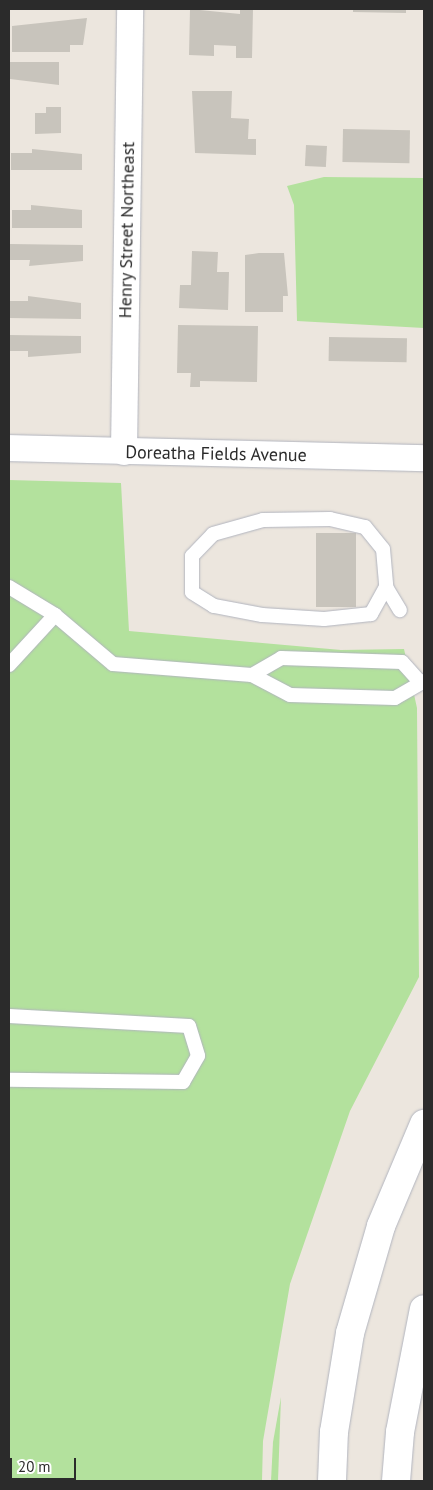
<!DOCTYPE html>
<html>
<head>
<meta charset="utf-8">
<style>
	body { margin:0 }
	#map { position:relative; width:433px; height:1490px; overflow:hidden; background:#ece6de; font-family:"PT Sans",sans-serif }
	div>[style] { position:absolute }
	.green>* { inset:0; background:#b3e19d }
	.building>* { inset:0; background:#c8c4bc; transform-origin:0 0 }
	.roads { filter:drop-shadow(0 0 1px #b1b4be) drop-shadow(0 0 1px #b1b4be) }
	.service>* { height:14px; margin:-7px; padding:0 7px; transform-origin:7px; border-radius:7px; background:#fff }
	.minor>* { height:26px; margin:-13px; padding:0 13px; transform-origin:13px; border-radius:13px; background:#fff }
	.secondary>* { height:28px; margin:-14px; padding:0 14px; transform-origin:14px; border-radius:14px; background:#fff }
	span { translate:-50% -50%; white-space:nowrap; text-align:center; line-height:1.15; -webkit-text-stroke:4px #fff; paint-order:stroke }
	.street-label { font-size:18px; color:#2b2b2b }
	.frame { position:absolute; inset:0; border:10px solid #2b2b2b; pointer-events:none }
	.scale { position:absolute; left:10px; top:1458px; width:66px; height:22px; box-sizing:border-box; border:2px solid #2b2b2b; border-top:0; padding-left:6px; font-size:15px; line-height:18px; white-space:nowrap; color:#2b2b2b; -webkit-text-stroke:4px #fff; paint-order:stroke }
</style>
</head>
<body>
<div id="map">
	<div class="green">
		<div style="clip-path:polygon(324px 177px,424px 178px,424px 328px,297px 321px,294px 205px,287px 186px)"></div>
		<div style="clip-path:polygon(9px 480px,121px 483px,129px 631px,341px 650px,404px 649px,417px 708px,419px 977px,350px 1111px,290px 1284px,263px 1441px,262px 1481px,9px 1481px)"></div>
		<div style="clip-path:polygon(281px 1397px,278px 1481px,271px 1481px,273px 1442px)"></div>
	</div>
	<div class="building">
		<div style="clip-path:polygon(190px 9px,240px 14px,240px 9px,253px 9px,252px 58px,236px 58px,236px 46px,214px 45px,214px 56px,189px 55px)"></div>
		<div style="clip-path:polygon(353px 9px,406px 9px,406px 13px,353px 12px)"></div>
		<div style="clip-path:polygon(87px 18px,83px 45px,70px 45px,70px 52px,12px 52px,12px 26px)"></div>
		<div style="clip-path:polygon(10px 62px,59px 62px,59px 85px,10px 79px)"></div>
		<div style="clip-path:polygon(192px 91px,232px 91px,231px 118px,249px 119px,248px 139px,256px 139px,256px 155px,195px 153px)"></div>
		<div style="clip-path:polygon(46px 107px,61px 107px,61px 133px,35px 134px,35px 113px,46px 113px)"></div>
		<div style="left:343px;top:129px;width:67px;height:33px;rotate:1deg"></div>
		<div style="left:306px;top:145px;width:21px;height:21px;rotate:3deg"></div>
		<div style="clip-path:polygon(32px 149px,82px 154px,82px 170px,11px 170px,11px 153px,32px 153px)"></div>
		<div style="clip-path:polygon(31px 205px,82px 210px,82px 228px,12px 228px,12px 210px,31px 210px)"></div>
		<div style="clip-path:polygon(10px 244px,83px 245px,83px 261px,29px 266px,30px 260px,10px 260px)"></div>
		<div style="clip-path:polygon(192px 251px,218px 252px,217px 272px,229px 272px,228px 310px,179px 308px,180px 285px,191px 285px)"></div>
		<div style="clip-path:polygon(259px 253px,284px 253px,288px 296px,283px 296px,283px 312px,245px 312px,245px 255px)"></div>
		<div style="clip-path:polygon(28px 296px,81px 303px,81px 319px,9px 318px,9px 301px,28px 301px)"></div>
		<div style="clip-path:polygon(178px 325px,258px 326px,257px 382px,200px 381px,200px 387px,190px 387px,191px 373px,177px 373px)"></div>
		<div style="clip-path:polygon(9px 335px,81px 336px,81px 353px,28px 357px,28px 351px,9px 351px)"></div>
		<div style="left:329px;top:337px;width:78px;height:24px;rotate:1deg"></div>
		<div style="left:316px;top:533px;width:40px;height:74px"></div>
	</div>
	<div class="roads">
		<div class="service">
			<div style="left:9px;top:587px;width:54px;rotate:31.3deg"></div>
			<div style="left:55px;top:615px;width:76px;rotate:40.2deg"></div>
			<div style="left:113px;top:664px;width:139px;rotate:4.5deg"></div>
			<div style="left:252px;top:675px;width:43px;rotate:27.8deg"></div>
			<div style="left:290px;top:695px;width:105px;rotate:1.6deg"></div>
			<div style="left:395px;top:698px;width:34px;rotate:-30deg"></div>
			<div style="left:386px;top:587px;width:31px;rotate:119deg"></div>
			<div style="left:371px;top:614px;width:47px;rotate:173.9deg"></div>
			<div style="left:324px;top:619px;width:62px;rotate:-176.3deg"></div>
			<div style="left:262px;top:615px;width:49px;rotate:-169.4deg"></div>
			<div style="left:214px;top:606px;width:26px;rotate:-148deg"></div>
			<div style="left:192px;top:592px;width:36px;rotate:-90deg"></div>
			<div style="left:192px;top:556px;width:30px;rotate:-46deg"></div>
			<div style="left:213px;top:534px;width:52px;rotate:-15.6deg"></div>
			<div style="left:263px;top:520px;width:67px;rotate:-0.9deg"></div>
			<div style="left:330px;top:519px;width:36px;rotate:13deg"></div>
			<div style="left:365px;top:527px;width:28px;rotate:51deg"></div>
			<div style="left:383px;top:549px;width:38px;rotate:85deg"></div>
			<div style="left:386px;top:587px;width:27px;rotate:59deg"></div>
			<div style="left:9px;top:665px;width:68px;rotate:-47.4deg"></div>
			<div style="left:252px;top:675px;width:34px;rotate:-30deg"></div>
			<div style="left:281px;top:658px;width:121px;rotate:1.9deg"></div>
			<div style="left:402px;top:662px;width:25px;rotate:48deg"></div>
			<div style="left:9px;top:1016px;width:180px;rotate:3.2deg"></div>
			<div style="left:189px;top:1026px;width:31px;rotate:73deg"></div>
			<div style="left:198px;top:1056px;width:30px;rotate:120deg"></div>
			<div style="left:183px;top:1082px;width:174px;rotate:-179.3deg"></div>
		</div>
		<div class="minor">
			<div style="left:9px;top:448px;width:415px;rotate:1.4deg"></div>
			<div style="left:124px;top:452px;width:443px;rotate:-89.2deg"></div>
		</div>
		<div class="secondary">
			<div style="left:332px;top:1481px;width:49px;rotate:-87.7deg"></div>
			<div style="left:334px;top:1432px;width:100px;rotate:-80.8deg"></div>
			<div style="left:350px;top:1333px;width:111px;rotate:-73.8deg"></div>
			<div style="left:381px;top:1226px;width:111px;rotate:-67.1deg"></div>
			<div style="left:396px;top:1481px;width:49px;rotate:-85.3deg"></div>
			<div style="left:400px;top:1432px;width:125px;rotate:-79deg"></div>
		</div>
	</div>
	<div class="street-label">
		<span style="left:127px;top:230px;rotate:-89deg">Henry Street Northeast</span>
		<span style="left:216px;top:454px;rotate:1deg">Doreatha Fields Avenue</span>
	</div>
	<div class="frame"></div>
	<div class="scale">20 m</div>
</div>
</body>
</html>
